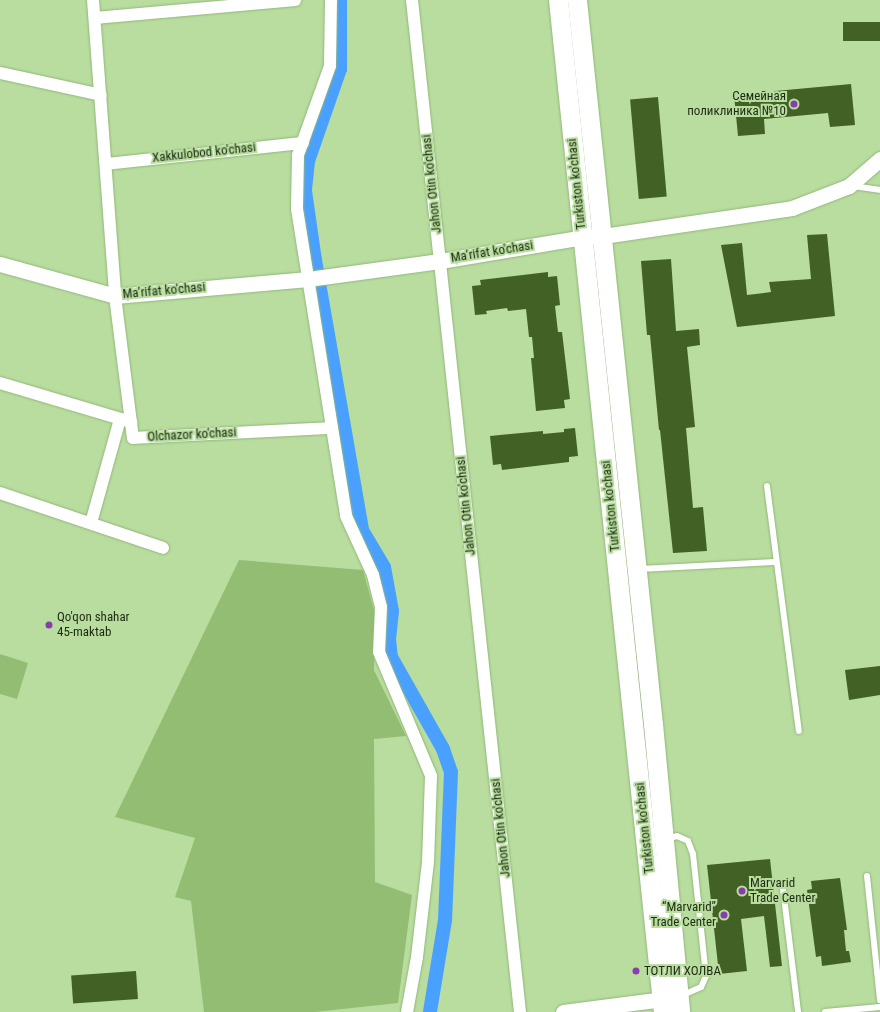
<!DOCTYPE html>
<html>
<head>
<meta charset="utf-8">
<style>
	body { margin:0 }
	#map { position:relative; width:880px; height:1012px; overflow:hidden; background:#b8dd9f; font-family:"Roboto Condensed",sans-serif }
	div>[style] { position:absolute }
	.green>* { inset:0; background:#93bd73 }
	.canal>* { height:14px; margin:-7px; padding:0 7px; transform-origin:7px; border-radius:7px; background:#49a0ff }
	.building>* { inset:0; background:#416224; transform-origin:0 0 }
	.roads { filter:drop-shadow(0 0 1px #93b67a) drop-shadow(0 0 1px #93b67a) }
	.service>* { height:6px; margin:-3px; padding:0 3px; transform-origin:3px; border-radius:3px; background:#fff }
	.minor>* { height:12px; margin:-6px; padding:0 6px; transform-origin:6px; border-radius:6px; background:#fff }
	.tertiary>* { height:15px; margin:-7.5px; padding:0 7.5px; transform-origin:7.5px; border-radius:7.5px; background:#fff }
	.primary>* { height:19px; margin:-9.5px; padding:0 9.5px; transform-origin:9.5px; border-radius:9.5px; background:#fff }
	.dots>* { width:11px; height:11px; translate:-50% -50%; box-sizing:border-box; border:2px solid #b8dd9f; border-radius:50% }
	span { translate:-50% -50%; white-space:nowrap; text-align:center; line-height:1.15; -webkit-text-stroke:4px #b8dd9f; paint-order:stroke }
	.poi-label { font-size:13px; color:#1d2b12 }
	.right { translate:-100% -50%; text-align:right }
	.left { translate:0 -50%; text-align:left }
	.street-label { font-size:13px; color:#1d2b12 }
</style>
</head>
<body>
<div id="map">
	<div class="green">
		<div style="clip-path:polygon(239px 560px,363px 570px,375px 614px,374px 670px,406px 736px,374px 739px,375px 882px,412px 895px,398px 1003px,315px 1012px,204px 1012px,191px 901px,175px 897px,195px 838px,115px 817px)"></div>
		<div style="clip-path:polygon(0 654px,28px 663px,17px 699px,0 694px)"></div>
	</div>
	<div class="canal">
		<div style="left:340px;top:0;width:69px;rotate:90deg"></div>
		<div style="left:340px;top:69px;width:97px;rotate:109.2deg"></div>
		<div style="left:308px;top:161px;width:30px;rotate:96deg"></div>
		<div style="left:305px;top:191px;width:70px;rotate:81.8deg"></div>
		<div style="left:315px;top:260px;width:274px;rotate:80.1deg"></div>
		<div style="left:362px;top:530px;width:43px;rotate:59.3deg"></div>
		<div style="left:384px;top:567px;width:45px;rotate:79.7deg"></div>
		<div style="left:392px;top:611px;width:28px;rotate:96deg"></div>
		<div style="left:389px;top:639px;width:18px;rotate:84deg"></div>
		<div style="left:391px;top:657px;width:106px;rotate:60.5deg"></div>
		<div style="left:443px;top:749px;width:24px;rotate:71deg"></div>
		<div style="left:451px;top:772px;width:148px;rotate:92.3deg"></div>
		<div style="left:445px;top:920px;width:93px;rotate:99.3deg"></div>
	</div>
	<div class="building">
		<div style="left:880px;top:22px;width:19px;height:37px;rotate:90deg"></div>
		<div style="clip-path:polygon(851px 84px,855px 125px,830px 127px,828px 113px,764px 119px,765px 134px,738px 136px,734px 95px)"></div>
		<div style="left:658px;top:97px;width:100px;height:28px;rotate:85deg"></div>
		<div style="clip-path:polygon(827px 234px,835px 316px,737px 327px,721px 245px,742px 243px,747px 295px,771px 292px,769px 282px,811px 279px,807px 235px)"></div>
		<div style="clip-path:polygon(671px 259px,676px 331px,699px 329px,700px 345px,687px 347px,695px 427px,686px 428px,693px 508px,703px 507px,707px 551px,673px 553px,660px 430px,659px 430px,650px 335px,647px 335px,641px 261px)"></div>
		<div style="clip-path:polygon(548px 272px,548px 277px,557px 276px,560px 305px,555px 306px,558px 332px,562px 332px,570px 399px,564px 400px,565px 408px,536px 411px,531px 358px,534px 358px,532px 337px,529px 337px,526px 309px,508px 311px,507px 308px,486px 311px,487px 314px,475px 315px,472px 286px,481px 285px,480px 280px)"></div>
		<div style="clip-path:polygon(575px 428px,578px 456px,569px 457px,569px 462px,502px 470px,501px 464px,493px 465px,490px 436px,543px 431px,543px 434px,564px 432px,564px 429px)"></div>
		<div style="clip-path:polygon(880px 666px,880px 695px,849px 700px,845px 670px)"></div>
		<div style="clip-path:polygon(770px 859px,782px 966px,770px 967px,764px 916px,741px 919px,747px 971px,719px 974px,707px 865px)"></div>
		<div style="clip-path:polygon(840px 878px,847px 930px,844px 930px,846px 951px,849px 951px,851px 962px,822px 966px,821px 956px,816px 957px,807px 890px,812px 889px,811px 881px)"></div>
		<div style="left:136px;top:971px;width:28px;height:65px;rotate:86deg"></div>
	</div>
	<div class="roads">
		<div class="service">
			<div style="left:852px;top:186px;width:28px;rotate:8deg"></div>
			<div style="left:767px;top:486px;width:247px;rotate:82.6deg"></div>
			<div style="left:638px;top:569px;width:138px;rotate:-2.9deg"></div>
			<div style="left:667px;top:839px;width:10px;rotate:-17deg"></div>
			<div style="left:677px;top:836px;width:12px;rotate:24deg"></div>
			<div style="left:688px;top:841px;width:14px;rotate:69deg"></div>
			<div style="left:693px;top:854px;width:123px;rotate:83.9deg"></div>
			<div style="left:706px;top:976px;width:12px;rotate:114deg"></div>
			<div style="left:701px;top:987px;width:22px;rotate:156deg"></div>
			<div style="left:867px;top:876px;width:125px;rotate:84deg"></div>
			<div style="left:783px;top:889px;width:124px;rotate:83deg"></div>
			<div style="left:825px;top:1012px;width:55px;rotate:-5.2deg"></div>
		</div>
		<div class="minor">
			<div style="left:93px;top:0;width:297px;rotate:85.7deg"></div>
			<div style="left:115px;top:296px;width:143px;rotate:82.8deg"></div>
			<div style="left:133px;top:438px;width:199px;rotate:-2.9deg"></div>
			<div style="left:331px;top:0;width:66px;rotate:90.9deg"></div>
			<div style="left:330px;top:66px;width:95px;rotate:109.8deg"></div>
			<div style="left:298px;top:155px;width:54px;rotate:91.1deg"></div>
			<div style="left:297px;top:209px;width:311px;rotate:80.9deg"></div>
			<div style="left:346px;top:516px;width:65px;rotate:65.4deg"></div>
			<div style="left:373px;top:575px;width:33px;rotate:76deg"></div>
			<div style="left:381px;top:607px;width:45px;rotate:92.5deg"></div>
			<div style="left:379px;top:652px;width:134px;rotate:67.2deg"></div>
			<div style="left:431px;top:776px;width:86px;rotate:92deg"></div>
			<div style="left:428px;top:862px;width:96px;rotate:96.6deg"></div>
			<div style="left:417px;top:957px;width:56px;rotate:100.3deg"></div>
			<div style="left:412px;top:0;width:1018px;rotate:83.91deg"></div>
			<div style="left:95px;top:18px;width:201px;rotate:-5.1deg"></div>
			<div style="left:0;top:73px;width:103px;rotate:12.3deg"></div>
			<div style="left:106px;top:164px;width:198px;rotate:-6.1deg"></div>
			<div style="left:0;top:383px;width:137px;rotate:16.6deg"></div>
			<div style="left:0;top:493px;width:172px;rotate:18.6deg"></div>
			<div style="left:91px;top:523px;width:108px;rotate:-74.4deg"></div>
		</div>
		<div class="tertiary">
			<div style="left:0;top:264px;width:119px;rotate:15.5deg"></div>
			<div style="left:115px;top:296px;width:194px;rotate:-5deg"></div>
			<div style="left:308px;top:279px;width:133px;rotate:-7.8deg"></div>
			<div style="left:440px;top:261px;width:145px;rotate:-9.5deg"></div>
			<div style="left:583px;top:237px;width:20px;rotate:-3deg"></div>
			<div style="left:603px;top:236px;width:191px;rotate:-8.4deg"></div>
			<div style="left:792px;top:208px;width:61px;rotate:-21.1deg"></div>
			<div style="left:849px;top:186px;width:41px;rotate:-41.1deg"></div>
			<div style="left:563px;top:1012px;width:109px;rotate:-7.4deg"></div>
		</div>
		<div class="primary">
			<div style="left:558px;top:0;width:1017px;rotate:84.08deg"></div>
			<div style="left:577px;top:0;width:728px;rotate:84.01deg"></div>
			<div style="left:653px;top:724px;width:289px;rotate:84.6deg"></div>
		</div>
	</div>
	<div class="dots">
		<div style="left:794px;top:104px;background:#883cad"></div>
		<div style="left:49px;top:625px;background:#883cad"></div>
		<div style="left:742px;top:891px;background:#883cad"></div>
		<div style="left:724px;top:915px;background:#883cad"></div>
		<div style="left:636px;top:971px;background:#883cad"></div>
	</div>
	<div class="poi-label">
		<span class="right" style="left:786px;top:104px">Семейная<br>поликлиника №10</span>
		<span class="left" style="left:57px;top:625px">Qo'qon shahar<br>45-maktab</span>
		<span class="left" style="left:750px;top:891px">Marvarid<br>Trade Center</span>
		<span class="right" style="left:716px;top:915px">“Marvarid”<br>Trade Center</span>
		<span class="left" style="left:644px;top:971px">ТОТЛИ ХОЛВА</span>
	</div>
	<div class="street-label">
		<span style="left:204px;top:153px;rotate:-6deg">Xakkulobod ko'chasi</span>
		<span style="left:432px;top:184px;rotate:-96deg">Jahon Otin ko'chasi</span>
		<span style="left:577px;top:184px;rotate:-96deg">Turkiston ko'chasi</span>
		<span style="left:492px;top:252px;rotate:-9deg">Ma’rifat ko'chasi</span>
		<span style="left:164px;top:291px;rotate:-5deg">Ma’rifat ko'chasi</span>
		<span style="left:192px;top:435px;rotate:-3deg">Olchazor ko'chasi</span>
		<span style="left:466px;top:506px;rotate:-96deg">Jahon Otin ko'chasi</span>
		<span style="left:611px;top:506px;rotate:-96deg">Turkiston ko'chasi</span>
		<span style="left:501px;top:828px;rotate:-96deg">Jahon Otin ko'chasi</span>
		<span style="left:645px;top:828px;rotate:-96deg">Turkiston ko'chasi</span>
	</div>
</div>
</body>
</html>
